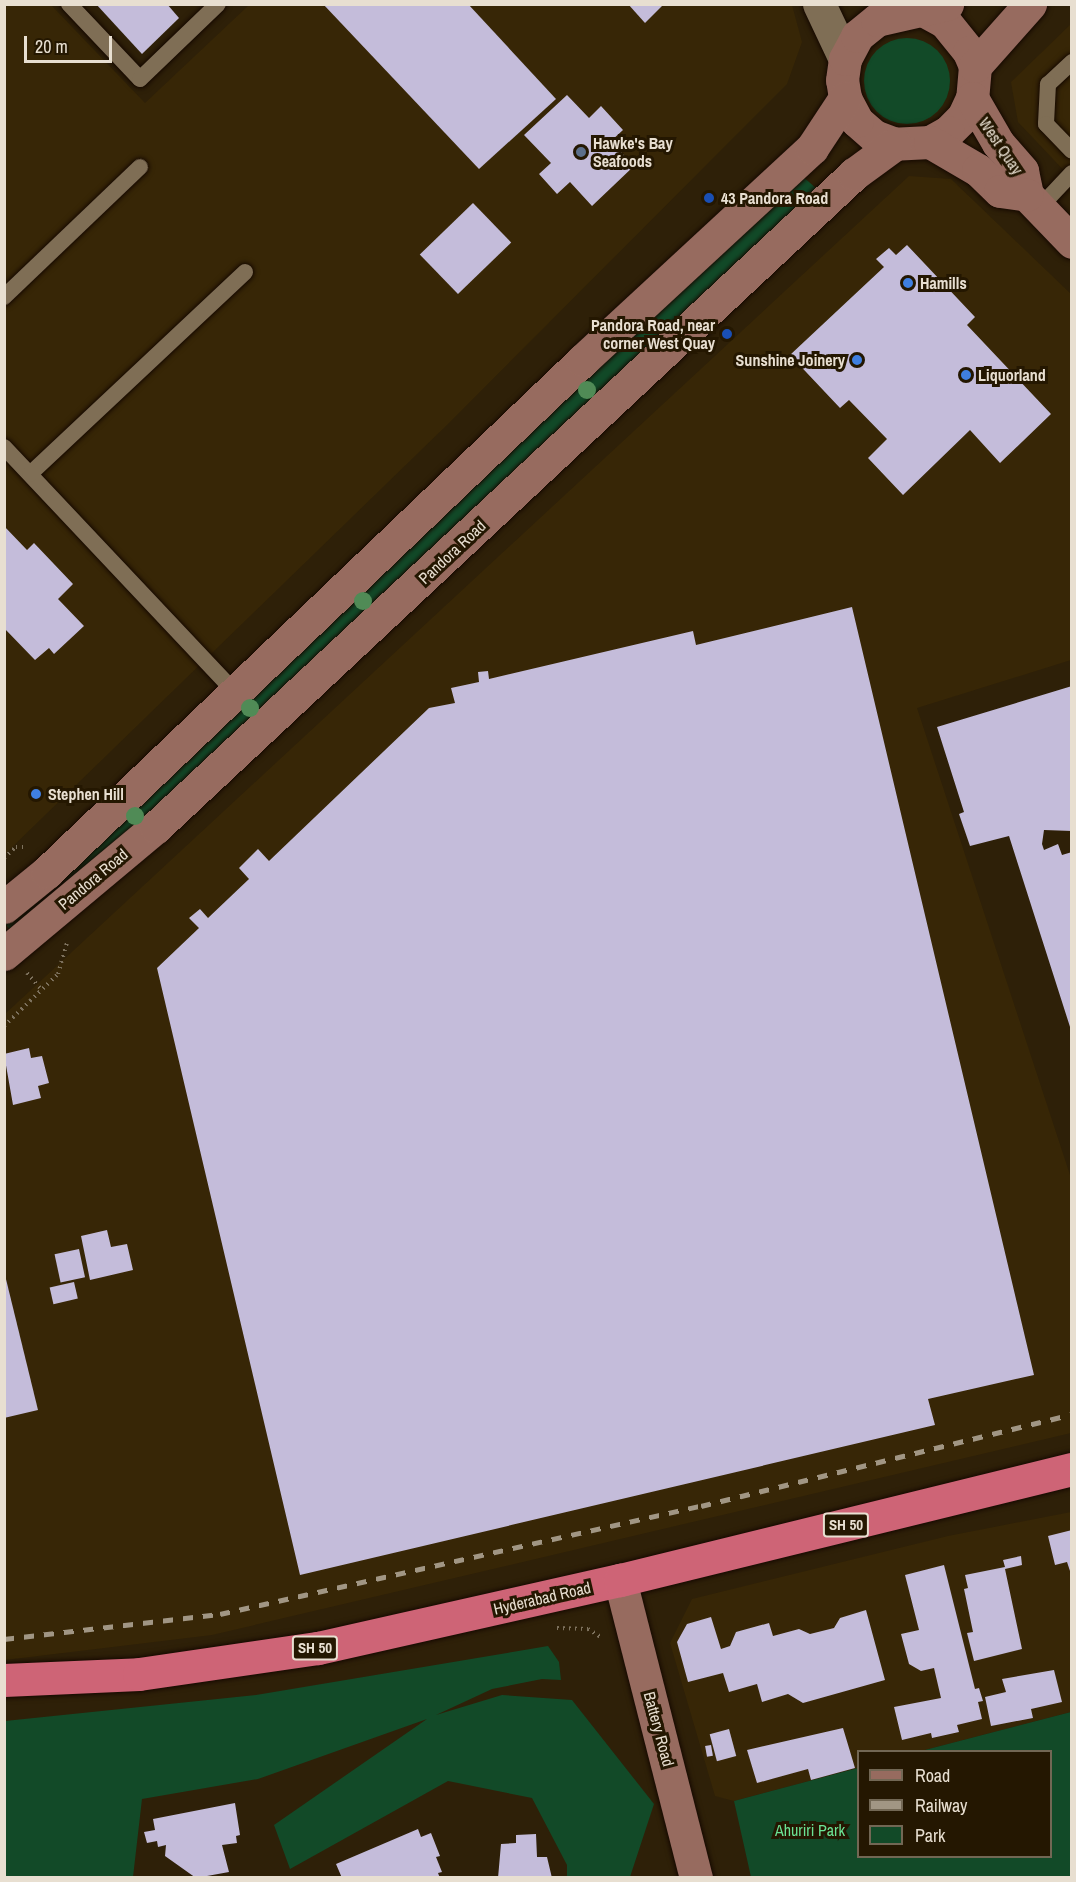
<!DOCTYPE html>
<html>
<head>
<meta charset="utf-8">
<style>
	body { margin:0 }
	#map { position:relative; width:1076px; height:1882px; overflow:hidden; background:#2e2008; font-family:"Archivo Narrow",sans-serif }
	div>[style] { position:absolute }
	.built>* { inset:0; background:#372606 }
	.green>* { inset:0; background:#124a28 }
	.round { border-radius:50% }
	.building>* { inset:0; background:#c4bcda; transform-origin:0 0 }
	.path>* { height:4px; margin-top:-2px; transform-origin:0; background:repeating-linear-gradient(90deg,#7d715d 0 1.5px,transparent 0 6px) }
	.roads { filter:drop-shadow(0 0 2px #160900) drop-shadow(0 0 2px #160900) }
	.lane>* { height:16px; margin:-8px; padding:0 8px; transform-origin:8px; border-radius:8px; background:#7f6e55 }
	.street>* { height:33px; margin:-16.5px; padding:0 16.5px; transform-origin:16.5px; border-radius:16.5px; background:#7f6e55 }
	.secondary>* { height:33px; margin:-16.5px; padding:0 16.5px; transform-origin:16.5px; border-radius:16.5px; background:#976b5f }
	.highway>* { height:33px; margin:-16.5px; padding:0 16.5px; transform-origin:16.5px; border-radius:16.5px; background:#ce6476 }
	.rail>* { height:4.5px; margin-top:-2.25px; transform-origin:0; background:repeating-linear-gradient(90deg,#a19684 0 10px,transparent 0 20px) }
	.trees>* { width:18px; height:18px; margin:-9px; border-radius:50%; background:#508b56 }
	.dots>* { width:16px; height:16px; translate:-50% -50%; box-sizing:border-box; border:3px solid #241701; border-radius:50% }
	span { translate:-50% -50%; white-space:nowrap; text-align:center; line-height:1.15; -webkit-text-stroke:6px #241701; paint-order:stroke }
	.shield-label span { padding:2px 4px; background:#241701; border:2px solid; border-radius:4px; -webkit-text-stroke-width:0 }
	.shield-label { font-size:15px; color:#e8dfd1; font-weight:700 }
	.poi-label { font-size:16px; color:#e8dfd1; font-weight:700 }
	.left { translate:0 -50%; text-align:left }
	.right { translate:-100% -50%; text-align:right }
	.street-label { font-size:16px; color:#e8dfd1 }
	.park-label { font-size:16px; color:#6be395 }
	.frame { position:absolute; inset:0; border:6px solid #e8dfd1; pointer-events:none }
	.legend { position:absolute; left:857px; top:1750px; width:195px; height:108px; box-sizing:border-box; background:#241701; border:2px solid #726754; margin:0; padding:8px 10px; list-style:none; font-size:18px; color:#e8dfd1 }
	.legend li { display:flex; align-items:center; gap:12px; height:30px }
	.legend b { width:30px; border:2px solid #726754 }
	.scale { position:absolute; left:24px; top:36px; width:88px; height:27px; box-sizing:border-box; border:3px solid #e8dfd1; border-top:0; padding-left:8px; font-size:18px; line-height:21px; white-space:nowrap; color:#e8dfd1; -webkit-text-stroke:4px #241701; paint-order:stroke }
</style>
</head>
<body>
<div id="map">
	<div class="built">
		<div style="clip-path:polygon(5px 5px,51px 5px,145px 103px,249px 5px,792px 5px,802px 42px,787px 84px,449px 423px,5px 854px)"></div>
		<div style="clip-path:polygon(1071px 24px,1071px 178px,1018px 122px,1011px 82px)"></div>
		<div style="clip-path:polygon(909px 176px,951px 179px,1071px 294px,1071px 660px,917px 708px,1071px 1178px,1071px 1433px,212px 1635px,5px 1660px,5px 1014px)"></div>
		<div style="clip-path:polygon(1071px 1512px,1071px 1712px,921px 1751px,858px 1752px,858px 1768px,734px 1801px,715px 1796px,670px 1643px,692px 1599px,948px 1536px)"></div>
	</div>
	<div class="green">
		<div class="round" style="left:864px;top:38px;width:86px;height:86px"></div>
		<div style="clip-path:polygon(801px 175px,817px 189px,141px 828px,12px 933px,5px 923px)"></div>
		<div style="clip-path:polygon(548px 1646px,559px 1662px,561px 1680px,542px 1679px,492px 1689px,436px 1715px,502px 1695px,572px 1700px,654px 1804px,630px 1877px,567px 1877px,567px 1865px,532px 1798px,448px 1781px,290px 1869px,274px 1825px,427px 1719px,258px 1779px,142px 1799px,133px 1877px,5px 1877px,5px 1721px,256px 1695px)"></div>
		<div style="clip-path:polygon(1071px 1712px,1071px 1877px,751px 1877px,734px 1801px,858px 1768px,858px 1856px,1050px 1856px,1050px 1752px,921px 1751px)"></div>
	</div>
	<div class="building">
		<div style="clip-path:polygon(96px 4px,167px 4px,179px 18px,142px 54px)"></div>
		<div style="clip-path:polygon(323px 4px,468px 4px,556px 99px,479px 169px)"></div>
		<div style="clip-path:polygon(628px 4px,664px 4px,645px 23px)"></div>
		<div style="clip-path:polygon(567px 95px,589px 118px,601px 106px,623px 130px,611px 141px,634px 166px,592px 206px,570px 182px,557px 194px,539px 174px,551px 163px,524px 135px)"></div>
		<div style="left:473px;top:203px;width:55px;height:74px;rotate:46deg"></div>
		<div style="clip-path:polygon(907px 245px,975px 317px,967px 325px,1051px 414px,1000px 463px,970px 430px,903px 495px,868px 458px,887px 439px,849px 400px,840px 408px,790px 355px,884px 267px,876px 259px,889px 248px,896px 255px)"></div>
		<div style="clip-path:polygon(4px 526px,27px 550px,34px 543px,73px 584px,58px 599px,84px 626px,54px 654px,49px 648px,35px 660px,4px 628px)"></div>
		<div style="clip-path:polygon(852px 607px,1034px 1375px,928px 1399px,935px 1425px,300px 1575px,157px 968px,199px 928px,189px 918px,200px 909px,208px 918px,249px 879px,239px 868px,258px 849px,269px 861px,429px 708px,455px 703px,451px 688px,479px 682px,478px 672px,488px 671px,489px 679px,693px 631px,696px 645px)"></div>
		<div style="clip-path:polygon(1072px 686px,1072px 831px,1044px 830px,1042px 844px,1044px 850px,1058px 844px,1062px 855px,1072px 852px,1071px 1030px,1009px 836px,970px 846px,959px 814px,964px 812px,937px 727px)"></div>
		<div style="clip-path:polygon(29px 1048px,31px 1058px,42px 1056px,49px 1083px,38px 1086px,41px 1098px,13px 1105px,4px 1054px)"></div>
		<div style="clip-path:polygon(107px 1230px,111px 1247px,127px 1244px,133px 1270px,90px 1280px,81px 1236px)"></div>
		<div style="left:79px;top:1249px;width:29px;height:25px;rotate:78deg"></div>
		<div style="clip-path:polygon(4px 1271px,38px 1410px,4px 1418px)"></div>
		<div style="left:74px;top:1282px;width:17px;height:25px;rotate:77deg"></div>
		<div style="clip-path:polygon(1072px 1530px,1072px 1574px,1071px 1574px,1067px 1562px,1055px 1565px,1048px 1536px)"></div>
		<div style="clip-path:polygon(1021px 1556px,1022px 1565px,1005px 1569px,1022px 1649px,974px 1661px,967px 1633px,973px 1632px,964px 1589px,968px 1588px,965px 1575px,1005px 1567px,1003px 1560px)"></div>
		<div style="clip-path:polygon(944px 1565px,975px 1689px,979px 1688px,983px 1701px,978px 1702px,982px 1719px,957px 1725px,959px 1732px,932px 1738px,931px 1733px,902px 1740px,894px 1707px,941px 1698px,934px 1668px,921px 1671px,909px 1664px,901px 1634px,919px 1630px,905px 1575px)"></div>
		<div style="clip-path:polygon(866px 1610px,885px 1680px,803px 1703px,788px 1694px,762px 1702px,757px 1684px,729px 1692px,723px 1673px,688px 1682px,677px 1642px,687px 1624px,711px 1617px,721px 1649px,730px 1646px,736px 1632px,769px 1623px,773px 1636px,799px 1629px,810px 1634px,834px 1628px,840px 1618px)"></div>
		<div style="clip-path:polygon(1054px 1670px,1062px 1702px,1031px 1709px,1033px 1718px,991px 1726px,985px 1697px,1006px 1692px,1002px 1679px)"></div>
		<div style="clip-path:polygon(843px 1728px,855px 1768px,811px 1780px,808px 1769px,757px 1783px,747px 1750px)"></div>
		<div style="left:729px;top:1729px;width:28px;height:20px;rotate:75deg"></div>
		<div style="left:711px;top:1745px;width:11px;height:6px;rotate:80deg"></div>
		<div style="clip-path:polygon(235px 1803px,240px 1835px,236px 1836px,237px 1843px,222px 1845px,229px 1872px,196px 1878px,165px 1856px,166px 1845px,158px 1847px,157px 1841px,147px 1843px,144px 1832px,155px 1830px,153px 1819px)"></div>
		<div style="clip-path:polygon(418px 1829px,421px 1837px,431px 1833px,440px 1856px,436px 1857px,442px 1872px,438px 1873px,440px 1878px,342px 1878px,336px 1864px)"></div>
		<div style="clip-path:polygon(536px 1834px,537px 1857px,547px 1857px,552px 1878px,498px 1878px,501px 1844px,516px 1843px,516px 1835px)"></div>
	</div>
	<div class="path">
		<div style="left:4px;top:858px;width:16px;rotate:-43deg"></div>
		<div style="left:16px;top:847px;width:11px"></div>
		<div style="left:27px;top:973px;width:23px;rotate:49deg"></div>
		<div style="left:4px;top:1026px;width:75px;rotate:-43.9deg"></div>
		<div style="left:58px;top:974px;width:32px;rotate:-74deg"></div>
		<div style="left:557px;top:1628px;width:31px;rotate:2deg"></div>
		<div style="left:588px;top:1629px;width:15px;rotate:32deg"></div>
	</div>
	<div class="roads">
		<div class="lane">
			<div style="left:69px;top:4px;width:103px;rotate:46.6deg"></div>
			<div style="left:140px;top:79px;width:108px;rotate:-43.9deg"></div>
			<div style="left:1072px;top:62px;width:33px;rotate:137deg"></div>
			<div style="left:1048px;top:84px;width:40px;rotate:92.9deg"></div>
			<div style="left:1046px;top:124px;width:37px;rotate:46deg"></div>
			<div style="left:1039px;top:208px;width:48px;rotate:-46.7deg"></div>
			<div style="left:4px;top:297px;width:188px;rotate:-43.7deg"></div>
			<div style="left:4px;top:447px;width:337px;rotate:46.7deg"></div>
			<div style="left:30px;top:474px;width:295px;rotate:-43.2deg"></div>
		</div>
		<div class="street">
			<div style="left:819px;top:4px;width:61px;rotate:64.7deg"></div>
		</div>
		<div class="secondary">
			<div style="left:925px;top:11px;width:23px;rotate:29deg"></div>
			<div style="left:945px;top:22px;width:38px;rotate:51deg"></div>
			<div style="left:969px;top:52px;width:15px;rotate:67deg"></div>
			<div style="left:975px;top:66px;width:32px;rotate:95deg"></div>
			<div style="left:972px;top:98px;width:21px;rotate:115deg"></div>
			<div style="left:963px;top:117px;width:21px;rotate:135deg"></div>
			<div style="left:948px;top:132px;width:21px;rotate:151deg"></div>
			<div style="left:930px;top:142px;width:35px;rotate:177deg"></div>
			<div style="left:895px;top:144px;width:22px;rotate:-159deg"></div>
			<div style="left:874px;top:136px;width:23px;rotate:-139deg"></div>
			<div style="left:857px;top:121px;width:26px;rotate:-118deg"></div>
			<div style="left:845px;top:98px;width:18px;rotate:-99deg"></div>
			<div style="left:842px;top:80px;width:21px;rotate:-82deg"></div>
			<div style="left:845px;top:59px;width:26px;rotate:-62deg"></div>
			<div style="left:857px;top:36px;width:26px;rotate:-39deg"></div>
			<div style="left:877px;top:20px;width:72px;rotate:-12.9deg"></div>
			<div style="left:975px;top:66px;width:83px;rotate:-48.4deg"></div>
			<div style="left:972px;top:98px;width:52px;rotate:60deg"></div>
			<div style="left:998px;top:143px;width:37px;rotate:49deg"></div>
			<div style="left:1022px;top:171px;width:25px;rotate:78deg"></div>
			<div style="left:1027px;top:195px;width:65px;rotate:46.2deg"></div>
			<div style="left:930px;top:142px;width:56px;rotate:30.3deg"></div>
			<div style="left:978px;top:170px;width:30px;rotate:44deg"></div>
			<div style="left:1000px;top:191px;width:27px;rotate:8deg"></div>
			<div style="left:4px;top:907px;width:55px;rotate:-39.1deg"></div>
			<div style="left:47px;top:872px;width:741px;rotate:-43.69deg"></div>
			<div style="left:583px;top:360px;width:312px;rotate:-42.8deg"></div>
			<div style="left:812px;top:148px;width:60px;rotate:-56.6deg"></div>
			<div style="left:4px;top:954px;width:198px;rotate:-39.9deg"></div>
			<div style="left:156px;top:827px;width:956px;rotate:-43.09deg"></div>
			<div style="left:854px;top:174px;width:51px;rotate:-36.2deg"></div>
			<div style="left:620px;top:1580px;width:308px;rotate:75.7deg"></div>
		</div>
		<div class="highway">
			<div style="left:4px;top:1680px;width:135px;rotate:-2.5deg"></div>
			<div style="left:139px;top:1674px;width:181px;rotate:-8.3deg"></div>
			<div style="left:318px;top:1648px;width:310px;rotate:-12.7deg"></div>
			<div style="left:620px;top:1580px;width:465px;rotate:-13.8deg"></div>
		</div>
	</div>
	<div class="rail">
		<div style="left:4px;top:1639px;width:217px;rotate:-6.6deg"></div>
		<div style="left:220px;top:1614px;width:493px;rotate:-12.7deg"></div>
		<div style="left:701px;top:1506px;width:382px;rotate:-13.9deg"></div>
	</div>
	<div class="trees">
		<div style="left:587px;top:390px"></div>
		<div style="left:363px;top:601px"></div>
		<div style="left:250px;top:708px"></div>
		<div style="left:135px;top:816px"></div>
	</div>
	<div class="dots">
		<div style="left:581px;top:152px;background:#5c6f8a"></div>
		<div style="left:709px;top:198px;background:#1a4fb4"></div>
		<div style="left:908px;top:283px;background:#3f7fe0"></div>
		<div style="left:727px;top:334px;background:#1a4fb4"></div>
		<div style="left:857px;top:360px;background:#3f7fe0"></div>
		<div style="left:966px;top:375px;background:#3f7fe0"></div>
		<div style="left:36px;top:794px;background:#3f7fe0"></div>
	</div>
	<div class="shield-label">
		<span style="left:846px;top:1525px">SH 50</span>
		<span style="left:315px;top:1648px">SH 50</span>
	</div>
	<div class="poi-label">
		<span class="left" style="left:593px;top:152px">Hawke's Bay<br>Seafoods</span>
		<span class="left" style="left:721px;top:198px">43 Pandora Road</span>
		<span class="left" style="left:920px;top:283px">Hamills</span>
		<span class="right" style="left:715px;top:334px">Pandora Road, near<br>corner West Quay</span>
		<span class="right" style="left:845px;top:360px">Sunshine Joinery</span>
		<span class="left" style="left:978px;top:375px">Liquorland</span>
		<span class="left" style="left:48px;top:794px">Stephen Hill</span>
	</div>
	<div class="street-label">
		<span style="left:1001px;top:146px;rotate:56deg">West Quay</span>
		<span style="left:452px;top:552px;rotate:-43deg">Pandora Road</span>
		<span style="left:93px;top:879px;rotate:-40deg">Pandora Road</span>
		<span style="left:542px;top:1598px;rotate:-13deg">Hyderabad Road</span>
		<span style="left:659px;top:1729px;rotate:75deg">Battery Road</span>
	</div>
	<div class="park-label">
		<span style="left:810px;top:1830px">Ahuriri Park</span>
	</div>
	<div class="frame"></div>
	<ul class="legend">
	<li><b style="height:8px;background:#976b5f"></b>Road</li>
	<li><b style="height:8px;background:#a19684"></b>Railway</li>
	<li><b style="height:16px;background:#124a28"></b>Park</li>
	</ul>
	<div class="scale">20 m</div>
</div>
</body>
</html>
